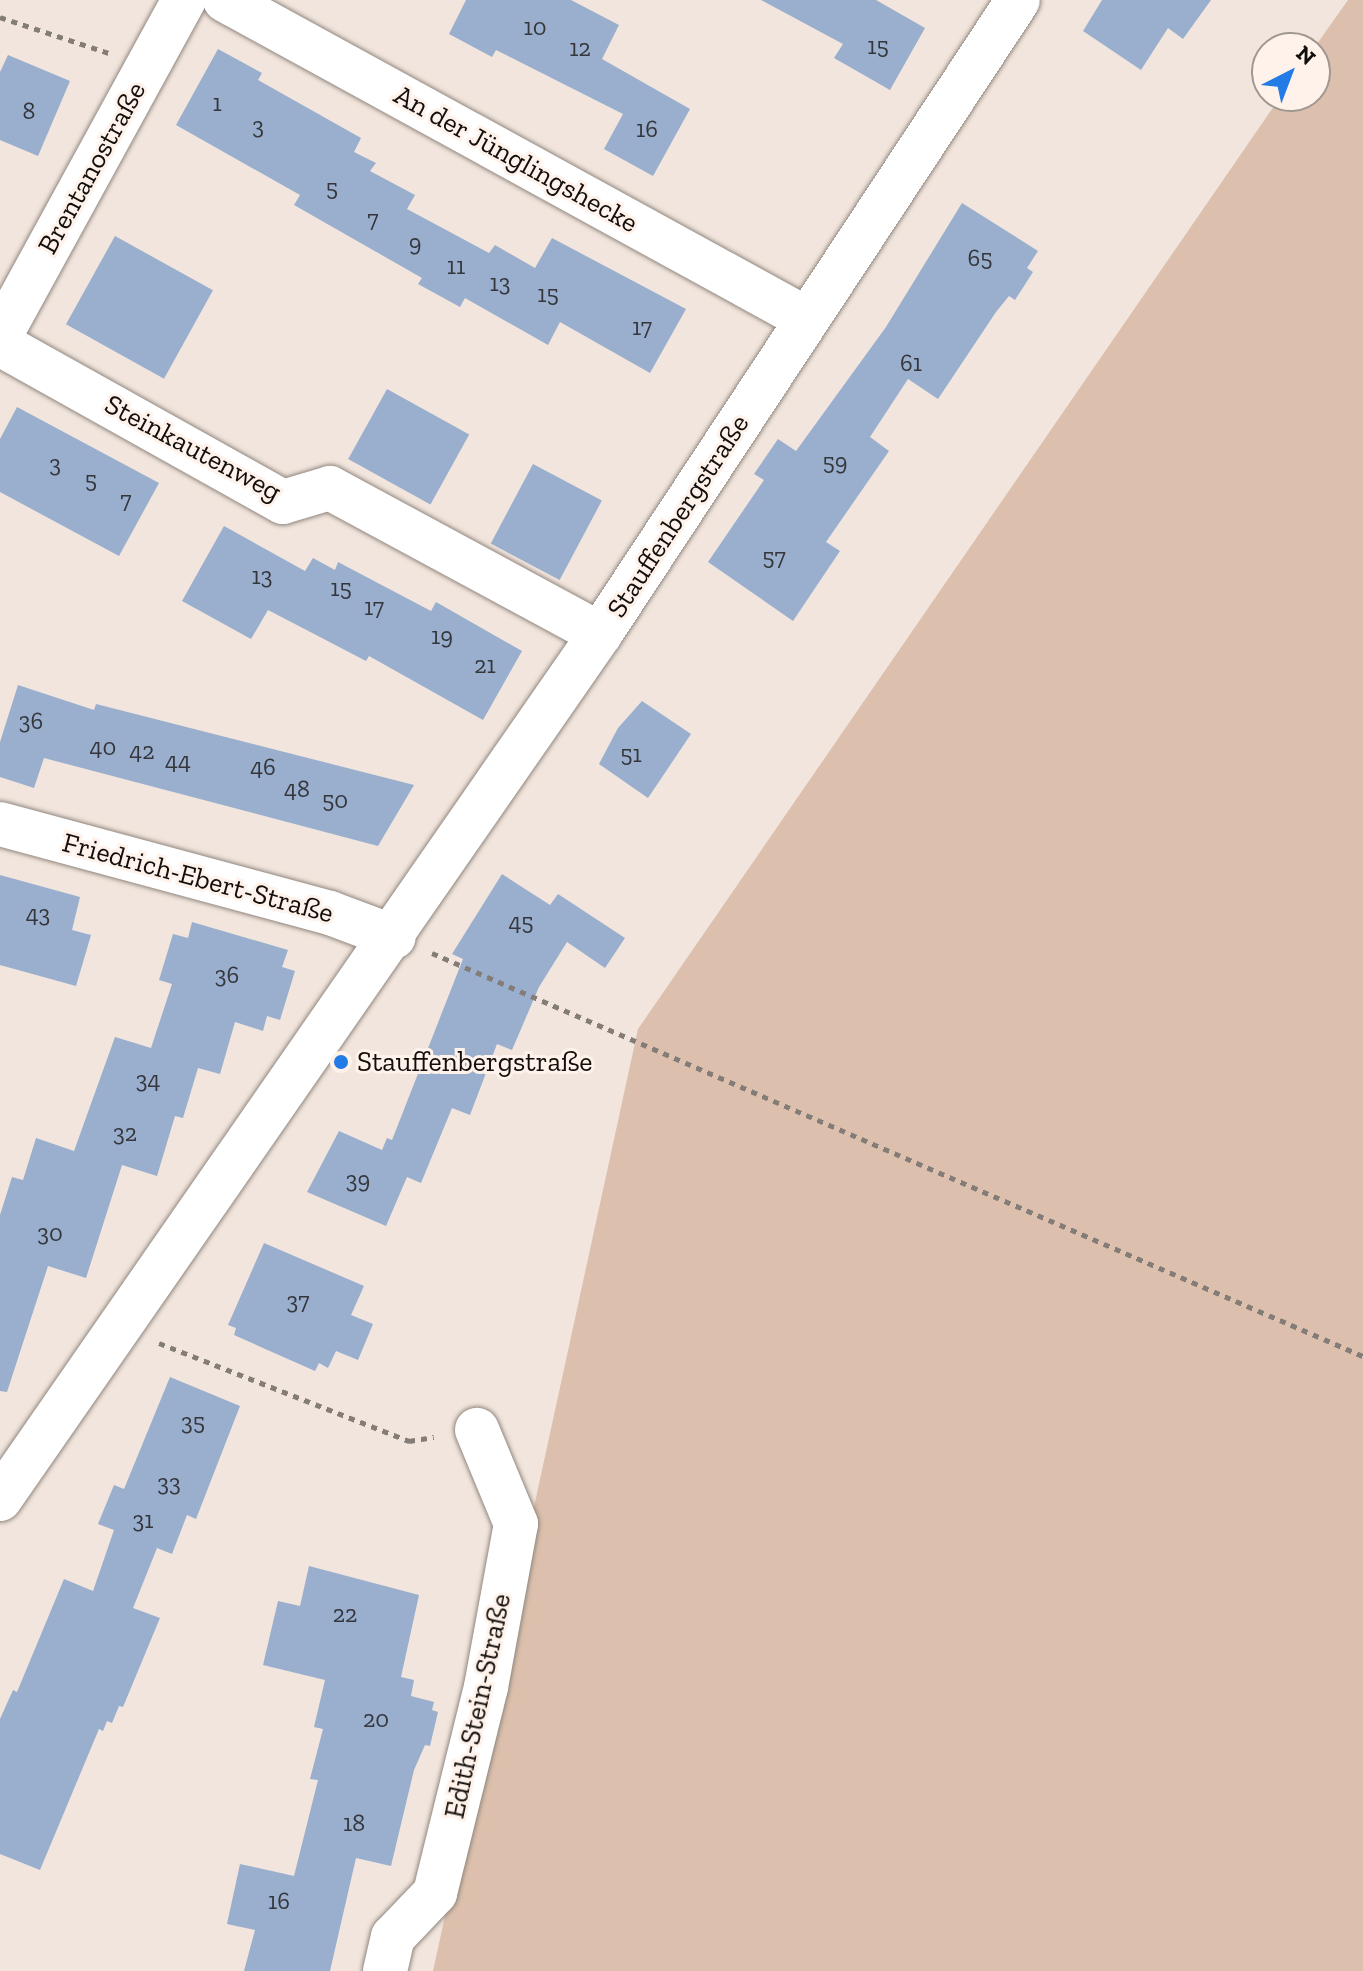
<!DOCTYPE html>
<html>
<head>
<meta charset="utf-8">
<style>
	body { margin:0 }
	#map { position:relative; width:1363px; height:1971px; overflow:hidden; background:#f1e5dd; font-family:"Zilla Slab",serif }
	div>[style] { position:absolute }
	.green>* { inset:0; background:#dcc0ad }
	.building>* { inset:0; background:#99afcd; transform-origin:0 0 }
	.path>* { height:5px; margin-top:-2.5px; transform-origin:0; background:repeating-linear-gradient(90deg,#847c77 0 6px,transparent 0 12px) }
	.roads { filter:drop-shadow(0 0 2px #91877f) drop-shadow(0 0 2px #91877f) }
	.minor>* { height:44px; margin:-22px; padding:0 22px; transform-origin:22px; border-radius:22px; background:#fff }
	.dots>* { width:22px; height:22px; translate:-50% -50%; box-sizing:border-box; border:4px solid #fef2ea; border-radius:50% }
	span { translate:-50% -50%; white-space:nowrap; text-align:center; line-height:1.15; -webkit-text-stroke:6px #fef2ea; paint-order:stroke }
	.number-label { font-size:24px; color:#34363c }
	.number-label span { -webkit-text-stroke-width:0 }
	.street-label { font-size:28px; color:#120e0b }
	.poi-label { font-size:28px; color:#120e0b }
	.left { translate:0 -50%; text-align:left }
	.north { position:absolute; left:1251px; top:32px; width:80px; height:80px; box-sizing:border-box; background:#fef2ea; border:2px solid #a09791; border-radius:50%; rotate:42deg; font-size:22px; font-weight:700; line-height:32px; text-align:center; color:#120e0b }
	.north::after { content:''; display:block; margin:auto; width:28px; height:36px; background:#237be5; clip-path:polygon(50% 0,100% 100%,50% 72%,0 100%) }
</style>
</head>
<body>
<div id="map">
	<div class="green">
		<div style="clip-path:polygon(1348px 0,1363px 0,1363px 1971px,433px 1971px,638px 1029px,1281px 96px,1315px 96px,1314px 48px)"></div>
	</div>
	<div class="building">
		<div style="clip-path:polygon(466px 0,571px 0,619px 25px,602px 59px,690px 109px,653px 176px,604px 149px,623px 114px,496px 50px,492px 57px,449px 34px)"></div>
		<div style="clip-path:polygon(761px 0,876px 0,925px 28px,890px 90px,834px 58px,843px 44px)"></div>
		<div style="clip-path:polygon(1102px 0,1211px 0,1183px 39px,1168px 28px,1141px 70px,1083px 31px)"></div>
		<div style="clip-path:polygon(218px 49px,262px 73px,258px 80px,361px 138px,354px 152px,376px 163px,370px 171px,415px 195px,407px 209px,489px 253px,495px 245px,535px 268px,552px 238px,686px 309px,650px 373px,560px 322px,548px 345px,465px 298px,460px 307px,418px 284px,422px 278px,294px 205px,300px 195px,176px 125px)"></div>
		<div style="clip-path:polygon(8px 55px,70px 81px,38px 156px,0 140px,0 72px)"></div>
		<div style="clip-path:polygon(962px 203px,1038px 251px,1027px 268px,1033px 272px,1015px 300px,1009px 296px,996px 312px,938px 399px,908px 379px,870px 437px,889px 451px,826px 542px,840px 551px,793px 621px,708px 562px,764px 480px,754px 474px,778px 439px,796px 451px,886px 327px)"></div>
		<div style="left:115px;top:236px;width:112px;height:101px;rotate:29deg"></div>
		<div style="left:387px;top:389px;width:94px;height:80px;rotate:29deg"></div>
		<div style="clip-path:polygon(17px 407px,159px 483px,119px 556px,0 492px,0 439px)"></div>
		<div style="left:533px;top:464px;width:78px;height:90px;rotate:28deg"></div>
		<div style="clip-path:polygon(224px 526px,305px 571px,313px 558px,335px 570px,338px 562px,431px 611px,436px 602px,522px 651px,483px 720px,369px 656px,366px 661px,268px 610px,251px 639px,182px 601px)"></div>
		<div style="clip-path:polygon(18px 685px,94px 710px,96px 704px,414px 785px,378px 846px,44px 758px,34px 788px,0 777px,0 742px)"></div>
		<div style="clip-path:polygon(642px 701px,691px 734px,648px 798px,599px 764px,618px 728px)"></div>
		<div style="clip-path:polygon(502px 874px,550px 905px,558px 894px,625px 938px,605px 968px,567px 942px,539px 987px,512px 1050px,497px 1044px,470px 1115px,452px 1108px,421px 1183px,407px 1177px,386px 1226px,307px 1192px,339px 1131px,382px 1150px,387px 1138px,392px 1140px,463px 959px,452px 954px)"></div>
		<div style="clip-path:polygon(0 875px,80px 897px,72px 930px,91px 935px,76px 986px,0 965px)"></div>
		<div style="clip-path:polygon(192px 922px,288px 950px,282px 967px,295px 971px,280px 1020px,267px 1016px,263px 1031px,235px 1022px,220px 1074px,198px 1068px,183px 1118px,175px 1116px,157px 1176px,122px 1165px,86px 1278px,48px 1266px,7px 1392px,0 1391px,0 1215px,12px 1177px,23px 1180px,36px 1138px,74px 1151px,115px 1037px,151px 1048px,172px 984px,159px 980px,173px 934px,188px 938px)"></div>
		<div style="clip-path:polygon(264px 1243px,364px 1286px,351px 1315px,373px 1324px,358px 1360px,336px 1351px,328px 1368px,319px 1363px,315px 1371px,234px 1335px,236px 1328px,228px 1325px)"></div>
		<div style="clip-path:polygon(170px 1377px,240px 1406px,196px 1519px,187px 1515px,172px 1554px,157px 1548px,133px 1608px,160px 1618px,123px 1707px,119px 1706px,112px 1723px,107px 1721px,103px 1731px,99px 1729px,40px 1870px,0 1854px,0 1719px,13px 1690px,17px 1692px,64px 1579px,93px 1591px,114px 1530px,98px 1524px,114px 1485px,124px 1489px)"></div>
		<div style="clip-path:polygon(309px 1566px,419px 1595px,401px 1677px,414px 1680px,411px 1696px,434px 1702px,432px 1710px,438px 1712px,430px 1746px,425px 1745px,414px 1770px,391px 1866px,356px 1858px,330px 1971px,244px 1971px,255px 1930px,227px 1924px,240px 1864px,294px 1876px,318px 1780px,310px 1779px,323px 1729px,314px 1727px,325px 1680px,263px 1665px,278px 1601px,300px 1606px)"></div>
	</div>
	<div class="path">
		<div style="left:0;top:17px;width:115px;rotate:18.3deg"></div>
		<div style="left:432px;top:953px;width:1014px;rotate:23.41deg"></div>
		<div style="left:159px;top:1343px;width:269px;rotate:21.4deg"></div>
		<div style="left:409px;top:1441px;width:25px;rotate:-9deg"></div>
	</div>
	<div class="roads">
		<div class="minor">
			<div style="left:225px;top:0;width:664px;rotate:28.73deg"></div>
			<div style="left:0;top:336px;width:383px;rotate:-61.3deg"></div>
			<div style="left:0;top:344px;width:324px;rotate:29.2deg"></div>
			<div style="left:283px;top:502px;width:49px;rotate:-16.6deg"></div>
			<div style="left:330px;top:488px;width:307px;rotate:28.4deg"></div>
			<div style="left:0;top:824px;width:342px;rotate:15.1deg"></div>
			<div style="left:330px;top:913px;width:68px;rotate:20.6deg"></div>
			<div style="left:0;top:1499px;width:1053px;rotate:-55.25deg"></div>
			<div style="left:600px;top:634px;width:759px;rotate:-56.6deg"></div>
			<div style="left:385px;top:1971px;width:35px;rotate:-77deg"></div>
			<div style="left:393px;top:1937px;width:61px;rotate:-46.3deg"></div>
			<div style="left:435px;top:1893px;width:212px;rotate:-76.1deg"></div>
			<div style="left:486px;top:1687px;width:166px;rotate:-79.6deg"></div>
			<div style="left:516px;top:1524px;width:102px;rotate:-112.5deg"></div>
		</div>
	</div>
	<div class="dots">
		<div style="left:341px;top:1062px;background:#237be5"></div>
	</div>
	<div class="number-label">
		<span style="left:535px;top:27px">10</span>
		<span style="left:878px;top:46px">15</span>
		<span style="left:580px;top:48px">12</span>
		<span style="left:217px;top:103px">1</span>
		<span style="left:29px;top:111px">8</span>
		<span style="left:258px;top:126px">3</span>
		<span style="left:647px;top:129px">16</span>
		<span style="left:332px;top:188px">5</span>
		<span style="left:373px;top:219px">7</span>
		<span style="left:415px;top:243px">9</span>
		<span style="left:980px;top:258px">65</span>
		<span style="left:456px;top:266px">11</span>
		<span style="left:500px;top:283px">13</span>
		<span style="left:548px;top:294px">15</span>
		<span style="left:642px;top:327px">17</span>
		<span style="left:911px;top:363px">61</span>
		<span style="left:835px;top:462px">59</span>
		<span style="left:55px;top:464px">3</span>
		<span style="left:91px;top:480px">5</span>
		<span style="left:126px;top:500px">7</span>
		<span style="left:774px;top:557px">57</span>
		<span style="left:262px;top:576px">13</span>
		<span style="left:341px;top:588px">15</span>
		<span style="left:374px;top:607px">17</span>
		<span style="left:442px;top:636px">19</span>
		<span style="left:485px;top:665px">21</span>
		<span style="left:31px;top:721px">36</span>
		<span style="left:103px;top:747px">40</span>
		<span style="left:142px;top:751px">42</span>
		<span style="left:631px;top:754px">51</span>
		<span style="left:178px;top:761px">44</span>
		<span style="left:263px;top:767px">46</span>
		<span style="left:297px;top:789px">48</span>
		<span style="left:335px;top:800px">50</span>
		<span style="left:38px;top:914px">43</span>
		<span style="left:521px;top:922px">45</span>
		<span style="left:227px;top:975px">36</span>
		<span style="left:148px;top:1080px">34</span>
		<span style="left:125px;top:1133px">32</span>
		<span style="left:358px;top:1180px">39</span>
		<span style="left:50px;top:1233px">30</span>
		<span style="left:298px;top:1301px">37</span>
		<span style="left:193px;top:1422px">35</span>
		<span style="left:169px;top:1483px">33</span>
		<span style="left:143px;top:1520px">31</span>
		<span style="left:345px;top:1614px">22</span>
		<span style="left:376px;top:1719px">20</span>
		<span style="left:354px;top:1823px">18</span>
		<span style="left:279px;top:1901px">16</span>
	</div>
	<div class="street-label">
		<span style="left:516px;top:159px;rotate:29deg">An der Jünglingshecke</span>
		<span style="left:92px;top:168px;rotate:-61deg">Brentanostraße</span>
		<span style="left:193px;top:448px;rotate:28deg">Steinkautenweg</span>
		<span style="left:678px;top:516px;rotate:-57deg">Stauffenbergstraße</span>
		<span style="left:198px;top:878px;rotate:15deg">Friedrich-Ebert-Straße</span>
		<span style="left:478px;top:1706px;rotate:-78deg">Edith-Stein-Straße</span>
	</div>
	<div class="poi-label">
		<span class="left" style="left:357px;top:1062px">Stauffenbergstraße</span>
	</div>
	<div class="north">N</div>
</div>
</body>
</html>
